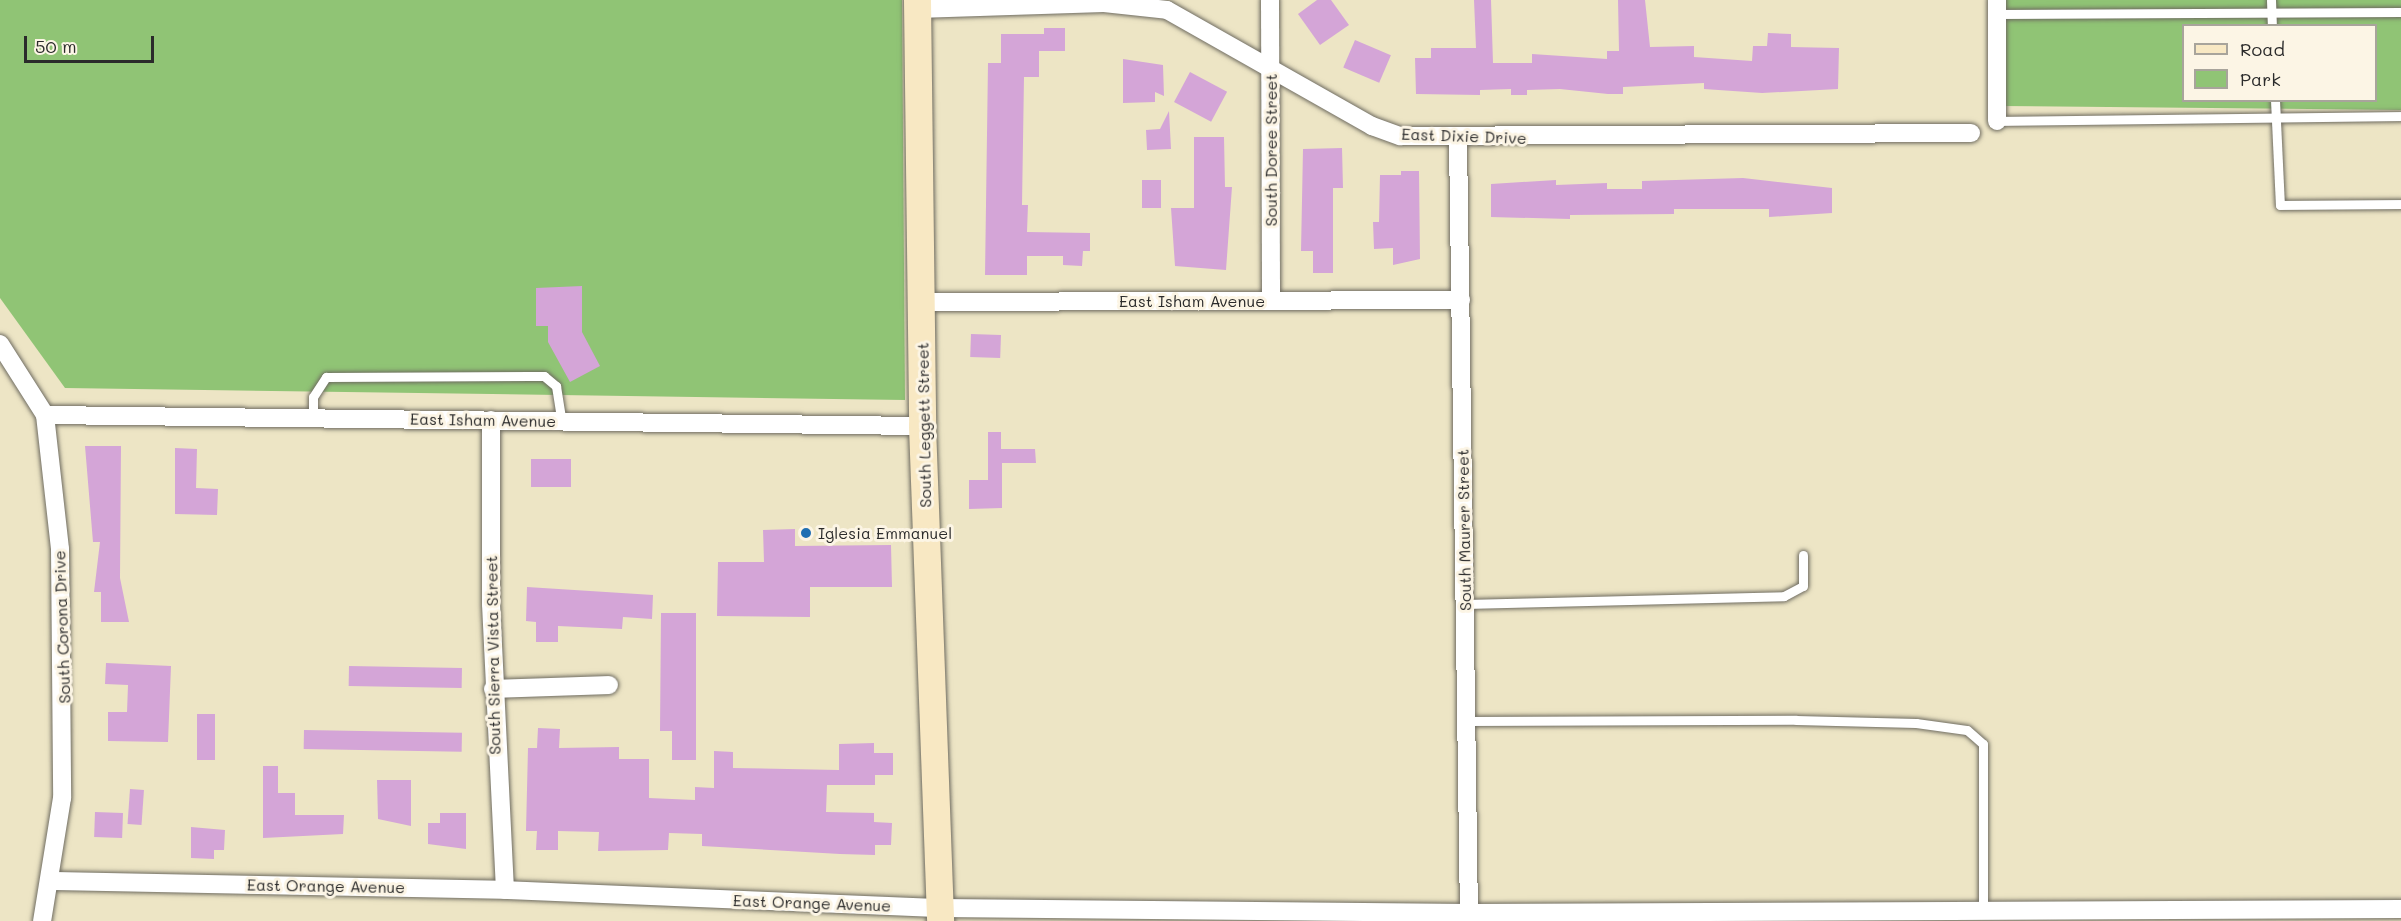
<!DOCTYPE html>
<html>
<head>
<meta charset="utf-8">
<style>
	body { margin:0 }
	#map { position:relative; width:2401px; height:921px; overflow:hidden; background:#ede5c5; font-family:Mali,sans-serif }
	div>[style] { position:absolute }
	.green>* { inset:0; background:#90c475 }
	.building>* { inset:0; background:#d4a5d7; transform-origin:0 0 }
	.roads { filter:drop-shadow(0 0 2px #6f6c61) drop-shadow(0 0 2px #6f6c61) }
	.lane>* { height:9px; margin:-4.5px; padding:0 4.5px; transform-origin:4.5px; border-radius:4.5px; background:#fff }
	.street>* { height:18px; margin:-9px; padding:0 9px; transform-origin:9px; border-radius:9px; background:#fff }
	.secondary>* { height:27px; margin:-13.5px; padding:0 13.5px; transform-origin:13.5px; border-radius:13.5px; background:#f8e8c3 }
	.dots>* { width:16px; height:16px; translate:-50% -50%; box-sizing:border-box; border:3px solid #fcf5e5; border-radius:50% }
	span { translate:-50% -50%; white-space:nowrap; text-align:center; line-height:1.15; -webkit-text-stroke:6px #fcf5e5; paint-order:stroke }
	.street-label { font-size:16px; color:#2b2b2b }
	.poi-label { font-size:16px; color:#2b2b2b }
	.left { translate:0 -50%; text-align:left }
	.legend { position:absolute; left:2182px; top:24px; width:195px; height:78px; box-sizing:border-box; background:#fcf5e5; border:2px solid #a8a49b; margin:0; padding:8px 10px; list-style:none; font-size:18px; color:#2b2b2b }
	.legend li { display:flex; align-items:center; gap:12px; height:30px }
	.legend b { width:30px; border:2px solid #a8a49b }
	.scale { position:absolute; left:24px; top:36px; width:130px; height:27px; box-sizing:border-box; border:3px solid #2b2b2b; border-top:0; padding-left:8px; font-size:18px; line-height:21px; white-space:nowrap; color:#2b2b2b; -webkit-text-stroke:4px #fcf5e5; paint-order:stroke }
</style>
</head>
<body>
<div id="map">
	<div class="green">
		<div style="clip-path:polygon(0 0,902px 0,905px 400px,65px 388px,0 298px)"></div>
		<div style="clip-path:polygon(evenodd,1989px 0,2401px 0,2401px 110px,2001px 106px,1989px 0,2184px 26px,2376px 26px,2376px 100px,2184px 100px,2184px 26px)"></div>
	</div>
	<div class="building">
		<div style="clip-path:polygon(1317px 0,1331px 0,1349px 25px,1320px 45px,1298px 14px)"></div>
		<div style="clip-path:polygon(1474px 0,1491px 0,1493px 63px,1532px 63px,1532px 54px,1607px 59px,1607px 51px,1619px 51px,1618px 0,1645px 0,1650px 47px,1694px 46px,1694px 57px,1752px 61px,1753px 46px,1767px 46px,1768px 33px,1791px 34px,1791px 47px,1839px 48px,1838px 89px,1762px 93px,1704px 89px,1704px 83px,1623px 87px,1623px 94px,1608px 94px,1560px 89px,1527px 90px,1527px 95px,1511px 95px,1511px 89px,1480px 90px,1480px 95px,1416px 94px,1415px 58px,1431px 58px,1431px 48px,1476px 48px)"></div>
		<div style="clip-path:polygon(1044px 28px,1065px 28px,1065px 51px,1039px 51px,1039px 77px,1024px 77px,1022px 205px,1028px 205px,1027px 232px,1090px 233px,1090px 251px,1083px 251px,1082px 266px,1063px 265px,1063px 256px,1027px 256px,1027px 275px,985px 275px,988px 63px,1001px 63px,1001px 34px,1044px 34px)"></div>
		<div style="left:1355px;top:40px;width:39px;height:30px;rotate:23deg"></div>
		<div style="clip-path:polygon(1123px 59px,1163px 65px,1164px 96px,1155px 92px,1155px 102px,1123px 103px)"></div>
		<div style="left:1190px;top:72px;width:42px;height:34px;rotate:28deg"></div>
		<div style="clip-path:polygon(1169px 111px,1171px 149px,1147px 150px,1146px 130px,1160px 129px)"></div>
		<div style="clip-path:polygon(1194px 137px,1224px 137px,1225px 187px,1232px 187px,1226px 270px,1175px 266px,1171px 208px,1194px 208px)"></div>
		<div style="clip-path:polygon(1342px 148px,1343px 188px,1333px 188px,1333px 273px,1313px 273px,1313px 251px,1301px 251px,1303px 149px)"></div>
		<div style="clip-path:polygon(1401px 171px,1419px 171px,1420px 259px,1393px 265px,1393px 248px,1374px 249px,1373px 222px,1379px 222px,1380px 175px,1401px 175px)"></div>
		<div style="clip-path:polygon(1743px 178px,1832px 188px,1832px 213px,1769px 217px,1769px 209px,1674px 209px,1674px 214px,1570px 215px,1570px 219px,1491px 217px,1491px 184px,1556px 180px,1556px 185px,1607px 183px,1607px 189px,1642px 189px,1642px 181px)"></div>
		<div style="left:1161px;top:180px;width:28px;height:19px;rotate:90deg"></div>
		<div style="clip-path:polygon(582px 286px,582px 332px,600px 366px,570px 382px,548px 342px,548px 326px,536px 326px,536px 288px)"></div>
		<div style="left:971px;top:334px;width:30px;height:23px;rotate:2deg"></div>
		<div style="clip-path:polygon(988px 432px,1001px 432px,1001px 449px,1035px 449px,1036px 463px,1002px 463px,1002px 508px,969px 509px,969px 480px,988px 480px)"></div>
		<div style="clip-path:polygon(85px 446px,121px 446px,120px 578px,129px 622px,101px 622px,101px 592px,94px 592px,100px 542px,93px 542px)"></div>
		<div style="clip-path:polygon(175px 448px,197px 449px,196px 488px,218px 489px,217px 515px,175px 514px)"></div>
		<div style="left:531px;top:459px;width:40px;height:28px"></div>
		<div style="clip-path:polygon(795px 529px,795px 546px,891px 545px,892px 587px,810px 587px,810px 617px,717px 616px,718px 562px,764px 562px,763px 530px)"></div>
		<div style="clip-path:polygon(527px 587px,653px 595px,652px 619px,623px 617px,622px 629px,558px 626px,558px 642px,536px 642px,536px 622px,526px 621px)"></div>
		<div style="clip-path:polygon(661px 613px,696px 613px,696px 760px,672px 760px,672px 731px,660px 731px)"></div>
		<div style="clip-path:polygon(106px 663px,171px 666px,168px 742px,108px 741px,108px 712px,127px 712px,128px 685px,105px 684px)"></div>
		<div style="left:349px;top:666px;width:113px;height:20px;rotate:1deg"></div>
		<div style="left:197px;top:714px;width:18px;height:46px"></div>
		<div style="clip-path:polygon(538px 728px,560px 729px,559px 748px,619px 747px,619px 759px,649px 759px,649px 798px,695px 800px,695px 787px,714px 788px,714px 751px,733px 752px,733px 768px,839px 770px,839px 744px,874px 743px,874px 753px,893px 753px,893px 775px,875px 775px,875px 785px,827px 785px,826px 812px,874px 813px,874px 822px,892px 823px,891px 845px,875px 845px,875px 855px,840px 854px,702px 846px,702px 834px,669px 833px,668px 850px,598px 851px,599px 832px,558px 831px,558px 850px,536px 850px,537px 831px,526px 831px,528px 748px,537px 748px)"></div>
		<div style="left:304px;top:730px;width:158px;height:19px;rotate:1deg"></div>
		<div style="clip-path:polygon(263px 766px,278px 766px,278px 793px,295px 793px,295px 815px,344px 815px,343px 834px,263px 838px)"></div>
		<div style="clip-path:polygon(377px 780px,411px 780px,411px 826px,378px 819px)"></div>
		<div style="left:130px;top:789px;width:14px;height:35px;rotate:4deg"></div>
		<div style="left:95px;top:812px;width:28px;height:25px;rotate:2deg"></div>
		<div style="clip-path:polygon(440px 813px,466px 813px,466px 849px,428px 844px,428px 823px,440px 823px)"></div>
		<div style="clip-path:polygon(191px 827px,225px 830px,224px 850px,214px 850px,214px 859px,191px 858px)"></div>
	</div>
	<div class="roads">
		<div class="lane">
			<div style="left:2271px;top:0;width:26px;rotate:88deg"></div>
			<div style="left:1997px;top:14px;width:404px;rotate:-0.3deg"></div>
			<div style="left:2275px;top:100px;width:105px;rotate:87.3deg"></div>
			<div style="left:2280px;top:205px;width:121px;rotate:-0.5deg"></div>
			<div style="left:1997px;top:121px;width:404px;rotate:-0.7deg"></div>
			<div style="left:313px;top:418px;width:21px;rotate:-90deg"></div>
			<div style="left:313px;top:397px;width:24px;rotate:-57deg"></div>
			<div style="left:326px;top:377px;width:204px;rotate:-0.3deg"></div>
			<div style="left:530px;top:376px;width:14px"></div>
			<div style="left:544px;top:376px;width:16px;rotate:40deg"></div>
			<div style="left:556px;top:386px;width:36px;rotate:81deg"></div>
			<div style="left:1465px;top:604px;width:319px;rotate:-1.4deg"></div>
			<div style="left:1784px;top:596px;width:21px;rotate:-28deg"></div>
			<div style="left:1803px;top:586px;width:31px;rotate:-90deg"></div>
			<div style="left:1466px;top:721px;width:330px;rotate:-0.2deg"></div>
			<div style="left:1796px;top:720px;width:120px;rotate:1.4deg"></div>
			<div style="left:1916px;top:723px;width:51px;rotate:7.8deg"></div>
			<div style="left:1967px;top:730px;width:21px;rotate:41deg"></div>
			<div style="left:1983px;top:744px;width:167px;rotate:90deg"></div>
		</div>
		<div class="street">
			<div style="left:1270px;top:0;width:300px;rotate:89.8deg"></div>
			<div style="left:1997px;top:0;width:121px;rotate:90deg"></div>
			<div style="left:917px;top:9px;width:187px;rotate:-1.8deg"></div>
			<div style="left:1104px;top:3px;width:63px;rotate:6.3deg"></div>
			<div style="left:1167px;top:10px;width:236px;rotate:29.5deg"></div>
			<div style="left:1372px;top:126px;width:30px;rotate:20deg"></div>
			<div style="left:1400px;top:136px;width:571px;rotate:-0.3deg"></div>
			<div style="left:1458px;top:139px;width:782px;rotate:89.19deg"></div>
			<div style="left:923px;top:302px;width:538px;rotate:-0.21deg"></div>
			<div style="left:0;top:344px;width:84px;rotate:57.6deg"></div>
			<div style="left:45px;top:415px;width:135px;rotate:83.6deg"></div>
			<div style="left:60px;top:549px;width:249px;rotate:89.5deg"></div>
			<div style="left:62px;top:798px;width:125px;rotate:99.2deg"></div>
			<div style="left:45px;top:415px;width:877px;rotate:0.72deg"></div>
			<div style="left:491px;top:420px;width:184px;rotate:90deg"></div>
			<div style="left:491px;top:604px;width:286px;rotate:87.2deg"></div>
			<div style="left:493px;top:689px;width:116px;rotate:-2deg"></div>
			<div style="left:51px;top:881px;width:454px;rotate:1.1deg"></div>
			<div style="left:505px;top:890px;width:435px;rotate:2.4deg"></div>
			<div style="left:940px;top:908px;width:529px;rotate:0.54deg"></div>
			<div style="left:1469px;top:913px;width:932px;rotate:-0.25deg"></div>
		</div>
		<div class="secondary">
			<div style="left:917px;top:0;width:426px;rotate:89.3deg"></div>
			<div style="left:922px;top:426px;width:495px;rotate:87.9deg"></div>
		</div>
	</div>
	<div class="dots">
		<div style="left:806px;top:533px;background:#1f6fb2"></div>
	</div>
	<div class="street-label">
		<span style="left:1464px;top:136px;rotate:2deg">East Dixie Drive</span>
		<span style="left:1271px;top:150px;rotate:-90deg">South Doree Street</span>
		<span style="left:1192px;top:301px">East Isham Avenue</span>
		<span style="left:483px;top:420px;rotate:1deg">East Isham Avenue</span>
		<span style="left:924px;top:425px;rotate:-91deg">South Leggett Street</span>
		<span style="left:1464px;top:530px;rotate:-91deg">South Maurer Street</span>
		<span style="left:62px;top:627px;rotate:-92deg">South Corona Drive</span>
		<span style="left:493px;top:655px;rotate:-91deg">South Sierra Vista Street</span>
		<span style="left:326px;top:886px;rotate:1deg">East Orange Avenue</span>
		<span style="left:812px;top:903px;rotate:2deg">East Orange Avenue</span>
	</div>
	<div class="poi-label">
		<span class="left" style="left:818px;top:533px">Iglesia Emmanuel</span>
	</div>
	<ul class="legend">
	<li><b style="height:8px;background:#f8e8c3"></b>Road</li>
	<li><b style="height:16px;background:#90c475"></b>Park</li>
	</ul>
	<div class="scale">50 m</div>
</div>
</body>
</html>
